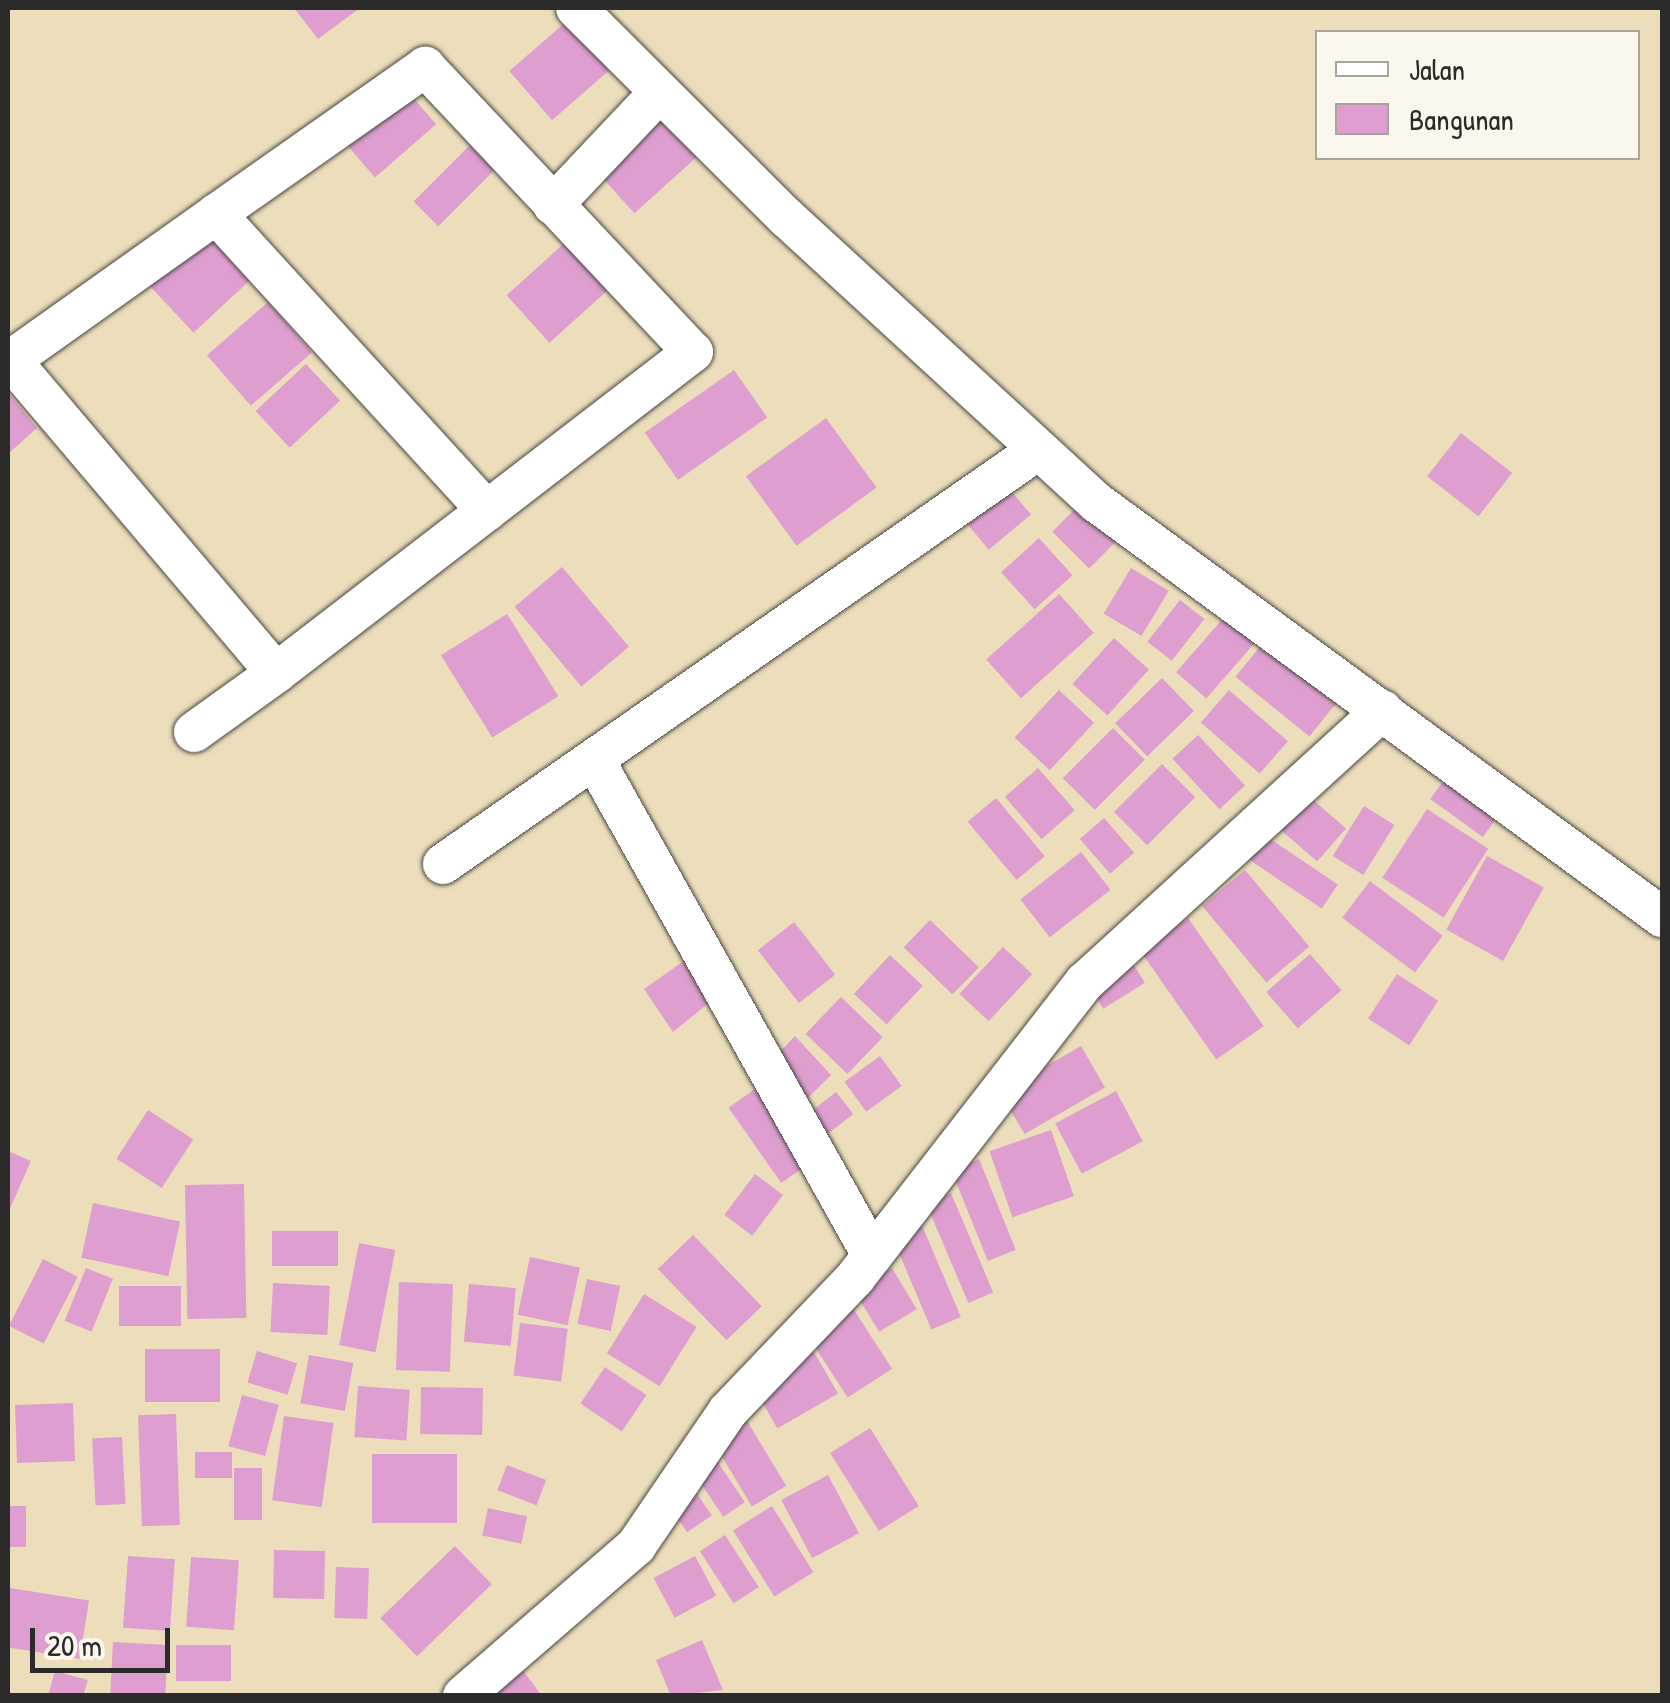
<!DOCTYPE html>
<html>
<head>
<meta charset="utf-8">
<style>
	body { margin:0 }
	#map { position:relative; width:1670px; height:1703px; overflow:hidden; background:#ecdebb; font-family:"Patrick Hand",sans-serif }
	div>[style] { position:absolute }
	.building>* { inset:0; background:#de9fd0; transform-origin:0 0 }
	.roads { filter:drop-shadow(0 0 2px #484641) drop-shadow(0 0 2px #484641) }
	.street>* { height:40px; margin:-20px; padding:0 20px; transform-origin:20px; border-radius:20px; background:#fff }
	span { translate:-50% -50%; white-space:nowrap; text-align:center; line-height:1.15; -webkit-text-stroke:8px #fbf7ec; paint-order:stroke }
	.frame { position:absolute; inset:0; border:10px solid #2b2b2b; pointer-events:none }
	.legend { position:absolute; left:1315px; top:30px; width:325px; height:130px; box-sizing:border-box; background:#fbf7ec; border:2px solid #a8a59f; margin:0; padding:12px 18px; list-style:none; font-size:30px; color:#2b2b2b }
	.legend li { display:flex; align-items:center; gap:20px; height:50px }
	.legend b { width:50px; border:2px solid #a8a59f }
	.scale { position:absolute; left:30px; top:1628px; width:140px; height:45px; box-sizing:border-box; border:5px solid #2b2b2b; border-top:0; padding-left:12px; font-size:30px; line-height:35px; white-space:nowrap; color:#2b2b2b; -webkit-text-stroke:8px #fbf7ec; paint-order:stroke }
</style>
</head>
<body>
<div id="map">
	<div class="building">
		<div style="clip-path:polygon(294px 8px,360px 8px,318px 39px)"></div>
		<div style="left:575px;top:14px;width:65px;height:87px;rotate:49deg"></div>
		<div style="left:402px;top:85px;width:52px;height:81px;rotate:49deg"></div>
		<div style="left:658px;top:114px;width:58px;height:84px;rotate:48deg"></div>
		<div style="left:480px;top:135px;width:35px;height:94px;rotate:45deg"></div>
		<div style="left:207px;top:230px;width:66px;height:80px;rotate:47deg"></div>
		<div style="left:569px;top:239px;width:64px;height:84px;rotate:48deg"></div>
		<div style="left:268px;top:302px;width:67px;height:81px;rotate:49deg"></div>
		<div style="left:306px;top:364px;width:50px;height:69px;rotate:47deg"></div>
		<div style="left:734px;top:370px;width:58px;height:109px;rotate:55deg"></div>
		<div style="clip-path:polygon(8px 393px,37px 428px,8px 454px)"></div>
		<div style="left:826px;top:418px;width:86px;height:99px;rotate:54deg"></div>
		<div style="left:1461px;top:433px;width:65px;height:55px;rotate:38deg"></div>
		<div style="left:1002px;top:480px;width:45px;height:55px;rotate:50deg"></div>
		<div style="left:1082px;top:502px;width:52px;height:42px;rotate:45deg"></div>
		<div style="left:1039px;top:538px;width:50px;height:51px;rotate:48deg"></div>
		<div style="left:562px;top:567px;width:104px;height:62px;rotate:50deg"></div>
		<div style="left:1131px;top:568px;width:44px;height:53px;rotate:31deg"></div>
		<div style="left:1059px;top:594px;width:52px;height:98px;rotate:48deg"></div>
		<div style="left:1180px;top:600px;width:31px;height:53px;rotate:38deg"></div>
		<div style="left:507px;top:614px;width:97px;height:78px;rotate:58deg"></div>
		<div style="left:1226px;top:615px;width:40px;height:76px;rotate:41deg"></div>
		<div style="left:1114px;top:638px;width:47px;height:62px;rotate:42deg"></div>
		<div style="left:1262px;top:644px;width:95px;height:42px;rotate:39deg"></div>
		<div style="left:1162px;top:678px;width:46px;height:65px;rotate:46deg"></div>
		<div style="left:1059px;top:690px;width:48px;height:65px;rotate:43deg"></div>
		<div style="left:1229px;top:690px;width:78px;height:43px;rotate:41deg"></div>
		<div style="left:1113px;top:728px;width:45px;height:71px;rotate:45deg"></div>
		<div style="left:1198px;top:735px;width:69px;height:35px;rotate:47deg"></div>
		<div style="left:1162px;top:764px;width:47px;height:68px;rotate:45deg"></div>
		<div style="left:1038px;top:768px;width:56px;height:44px;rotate:49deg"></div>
		<div style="left:1449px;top:773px;width:65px;height:32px;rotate:36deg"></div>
		<div style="left:1303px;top:791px;width:57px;height:44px;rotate:41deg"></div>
		<div style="left:996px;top:798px;width:76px;height:37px;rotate:50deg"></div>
		<div style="left:1364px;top:806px;width:36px;height:59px;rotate:32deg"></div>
		<div style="left:1427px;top:809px;width:73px;height:82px;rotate:33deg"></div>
		<div style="left:1104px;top:818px;width:46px;height:32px;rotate:49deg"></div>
		<div style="left:1260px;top:832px;width:94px;height:29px;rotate:34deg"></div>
		<div style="left:1081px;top:852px;width:48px;height:77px;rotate:52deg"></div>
		<div style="left:1487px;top:856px;width:65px;height:84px;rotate:29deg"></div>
		<div style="left:1245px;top:870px;width:100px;height:56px;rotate:50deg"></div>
		<div style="left:1370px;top:881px;width:91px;height:46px;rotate:37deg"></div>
		<div style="left:1188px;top:918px;width:132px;height:58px;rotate:55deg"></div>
		<div style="left:930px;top:920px;width:68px;height:38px;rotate:44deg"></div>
		<div style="left:794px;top:922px;width:67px;height:46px;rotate:52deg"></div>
		<div style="left:1003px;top:947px;width:40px;height:64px;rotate:43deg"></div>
		<div style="clip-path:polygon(698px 951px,721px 993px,673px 1032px,644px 989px)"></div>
		<div style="left:1310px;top:954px;width:48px;height:58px;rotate:49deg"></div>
		<div style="left:890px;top:955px;width:45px;height:53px;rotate:43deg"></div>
		<div style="left:1130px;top:959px;width:28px;height:49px;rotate:58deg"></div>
		<div style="left:1397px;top:974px;width:49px;height:53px;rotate:33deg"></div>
		<div style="left:841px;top:997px;width:58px;height:51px;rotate:44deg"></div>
		<div style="clip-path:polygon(795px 1036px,831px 1075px,802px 1104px,772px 1060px)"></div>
		<div style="left:1081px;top:1046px;width:48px;height:93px;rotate:60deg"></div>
		<div style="left:880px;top:1056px;width:37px;height:44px;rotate:54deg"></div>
		<div style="left:758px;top:1087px;width:92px;height:36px;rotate:55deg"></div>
		<div style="left:1116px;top:1091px;width:57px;height:69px;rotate:62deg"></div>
		<div style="left:836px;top:1092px;width:28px;height:37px;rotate:52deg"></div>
		<div style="left:148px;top:1110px;width:54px;height:58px;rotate:33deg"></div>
		<div style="left:1051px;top:1130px;width:70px;height:65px;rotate:71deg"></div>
		<div style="clip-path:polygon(8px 1151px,31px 1161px,8px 1213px)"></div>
		<div style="left:979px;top:1159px;width:98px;height:30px;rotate:68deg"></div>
		<div style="left:755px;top:1174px;width:35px;height:51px;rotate:37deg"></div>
		<div style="left:244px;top:1184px;width:134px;height:59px;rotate:89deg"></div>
		<div style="left:951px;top:1193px;width:108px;height:27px;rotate:67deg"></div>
		<div style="left:93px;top:1203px;width:89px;height:56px;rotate:12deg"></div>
		<div style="left:921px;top:1223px;width:102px;height:32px;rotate:67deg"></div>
		<div style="left:338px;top:1231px;width:35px;height:66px;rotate:90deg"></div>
		<div style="left:693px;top:1235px;width:99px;height:49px;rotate:46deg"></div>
		<div style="left:359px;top:1243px;width:37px;height:104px;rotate:11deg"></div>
		<div style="left:530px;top:1257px;width:51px;height:59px;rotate:12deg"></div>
		<div style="left:43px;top:1259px;width:39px;height:75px;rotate:27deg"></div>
		<div style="left:86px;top:1268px;width:29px;height:57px;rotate:22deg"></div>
		<div style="left:892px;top:1268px;width:48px;height:44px;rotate:59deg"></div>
		<div style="left:587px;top:1279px;width:34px;height:46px;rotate:12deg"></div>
		<div style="left:399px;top:1282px;width:54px;height:88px;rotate:2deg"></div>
		<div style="left:273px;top:1283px;width:57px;height:49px;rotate:3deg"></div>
		<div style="left:469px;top:1284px;width:47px;height:58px;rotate:5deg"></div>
		<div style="left:119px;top:1286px;width:62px;height:40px"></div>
		<div style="left:644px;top:1294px;width:62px;height:70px;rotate:32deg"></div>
		<div style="left:854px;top:1310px;width:70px;height:53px;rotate:57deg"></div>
		<div style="left:520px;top:1323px;width:48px;height:53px;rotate:7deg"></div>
		<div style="left:145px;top:1349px;width:75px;height:53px"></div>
		<div style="left:257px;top:1351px;width:42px;height:33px;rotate:17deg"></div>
		<div style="left:814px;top:1352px;width:48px;height:70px;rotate:60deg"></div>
		<div style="left:309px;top:1355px;width:45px;height:49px;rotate:10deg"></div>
		<div style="left:605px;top:1367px;width:50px;height:44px;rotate:34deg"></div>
		<div style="left:358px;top:1386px;width:52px;height:51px;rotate:4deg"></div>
		<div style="left:421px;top:1387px;width:62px;height:47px;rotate:1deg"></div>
		<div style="left:242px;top:1395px;width:38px;height:53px;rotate:15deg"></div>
		<div style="left:73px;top:1403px;width:58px;height:58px;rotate:88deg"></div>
		<div style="left:176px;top:1414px;width:111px;height:38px;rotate:88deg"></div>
		<div style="left:284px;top:1416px;width:50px;height:85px;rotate:8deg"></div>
		<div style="left:746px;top:1419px;width:78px;height:40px;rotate:59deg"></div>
		<div style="left:870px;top:1428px;width:92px;height:47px;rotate:58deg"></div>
		<div style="left:122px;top:1437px;width:67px;height:30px;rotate:87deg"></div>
		<div style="left:195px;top:1452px;width:37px;height:26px"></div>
		<div style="left:457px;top:1454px;width:69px;height:85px;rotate:90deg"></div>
		<div style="left:713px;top:1455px;width:57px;height:26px;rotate:56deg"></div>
		<div style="left:507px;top:1465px;width:42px;height:27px;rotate:21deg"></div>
		<div style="left:234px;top:1468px;width:28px;height:52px"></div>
		<div style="left:828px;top:1475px;width:66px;height:53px;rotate:62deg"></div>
		<div style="left:694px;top:1489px;width:32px;height:30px;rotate:56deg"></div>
		<div style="left:8px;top:1506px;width:18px;height:41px"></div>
		<div style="left:772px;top:1506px;width:78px;height:46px;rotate:58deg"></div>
		<div style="left:488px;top:1508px;width:40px;height:28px;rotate:12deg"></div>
		<div style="left:725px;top:1535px;width:62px;height:30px;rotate:57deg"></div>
		<div style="left:455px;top:1546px;width:53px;height:104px;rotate:46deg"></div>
		<div style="left:274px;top:1550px;width:51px;height:48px;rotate:1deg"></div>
		<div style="left:128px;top:1556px;width:47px;height:72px;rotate:4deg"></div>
		<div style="left:695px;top:1556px;width:45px;height:47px;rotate:62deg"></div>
		<div style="left:191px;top:1557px;width:48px;height:70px;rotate:4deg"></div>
		<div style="left:336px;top:1567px;width:33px;height:51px;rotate:2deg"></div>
		<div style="left:10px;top:1588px;width:80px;height:59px;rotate:9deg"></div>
		<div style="clip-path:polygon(702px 1640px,723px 1690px,671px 1696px,656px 1660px)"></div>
		<div style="left:113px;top:1642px;width:55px;height:54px;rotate:3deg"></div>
		<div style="left:231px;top:1645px;width:36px;height:55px;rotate:90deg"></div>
		<div style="clip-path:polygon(519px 1665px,542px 1696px,478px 1696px)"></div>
		<div style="clip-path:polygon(55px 1671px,88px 1680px,83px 1696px,48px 1696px)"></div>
	</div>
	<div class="roads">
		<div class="street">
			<div style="left:576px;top:8px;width:298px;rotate:44.9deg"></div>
			<div style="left:787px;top:218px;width:420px;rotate:42.6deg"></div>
			<div style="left:1096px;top:502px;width:702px;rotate:36.25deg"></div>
			<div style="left:553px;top:205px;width:153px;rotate:-46.6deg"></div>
			<div style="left:216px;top:214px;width:402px;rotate:47.6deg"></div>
			<div style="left:8px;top:362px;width:255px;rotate:-35.4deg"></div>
			<div style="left:216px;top:214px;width:256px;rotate:-35.1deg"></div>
			<div style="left:425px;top:67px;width:391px;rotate:46.8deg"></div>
			<div style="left:693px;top:352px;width:526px;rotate:142.41deg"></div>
			<div style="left:276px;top:673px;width:410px;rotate:-130.3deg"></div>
			<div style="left:194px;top:732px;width:101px;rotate:-35.7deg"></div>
			<div style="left:594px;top:759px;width:569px;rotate:60.73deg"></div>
			<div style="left:443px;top:864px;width:725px;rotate:-34.83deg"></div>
			<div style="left:463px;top:1696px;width:229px;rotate:-40.9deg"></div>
			<div style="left:636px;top:1546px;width:163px;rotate:-55.7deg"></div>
			<div style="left:728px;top:1411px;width:184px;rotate:-46.3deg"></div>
			<div style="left:855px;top:1278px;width:375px;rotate:-52.2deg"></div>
			<div style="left:1085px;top:982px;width:403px;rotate:-42.4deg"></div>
		</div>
	</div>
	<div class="frame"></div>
	<ul class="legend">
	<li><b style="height:12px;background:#fff"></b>Jalan</li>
	<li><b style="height:28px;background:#de9fd0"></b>Bangunan</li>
	</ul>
	<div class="scale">20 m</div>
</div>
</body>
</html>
